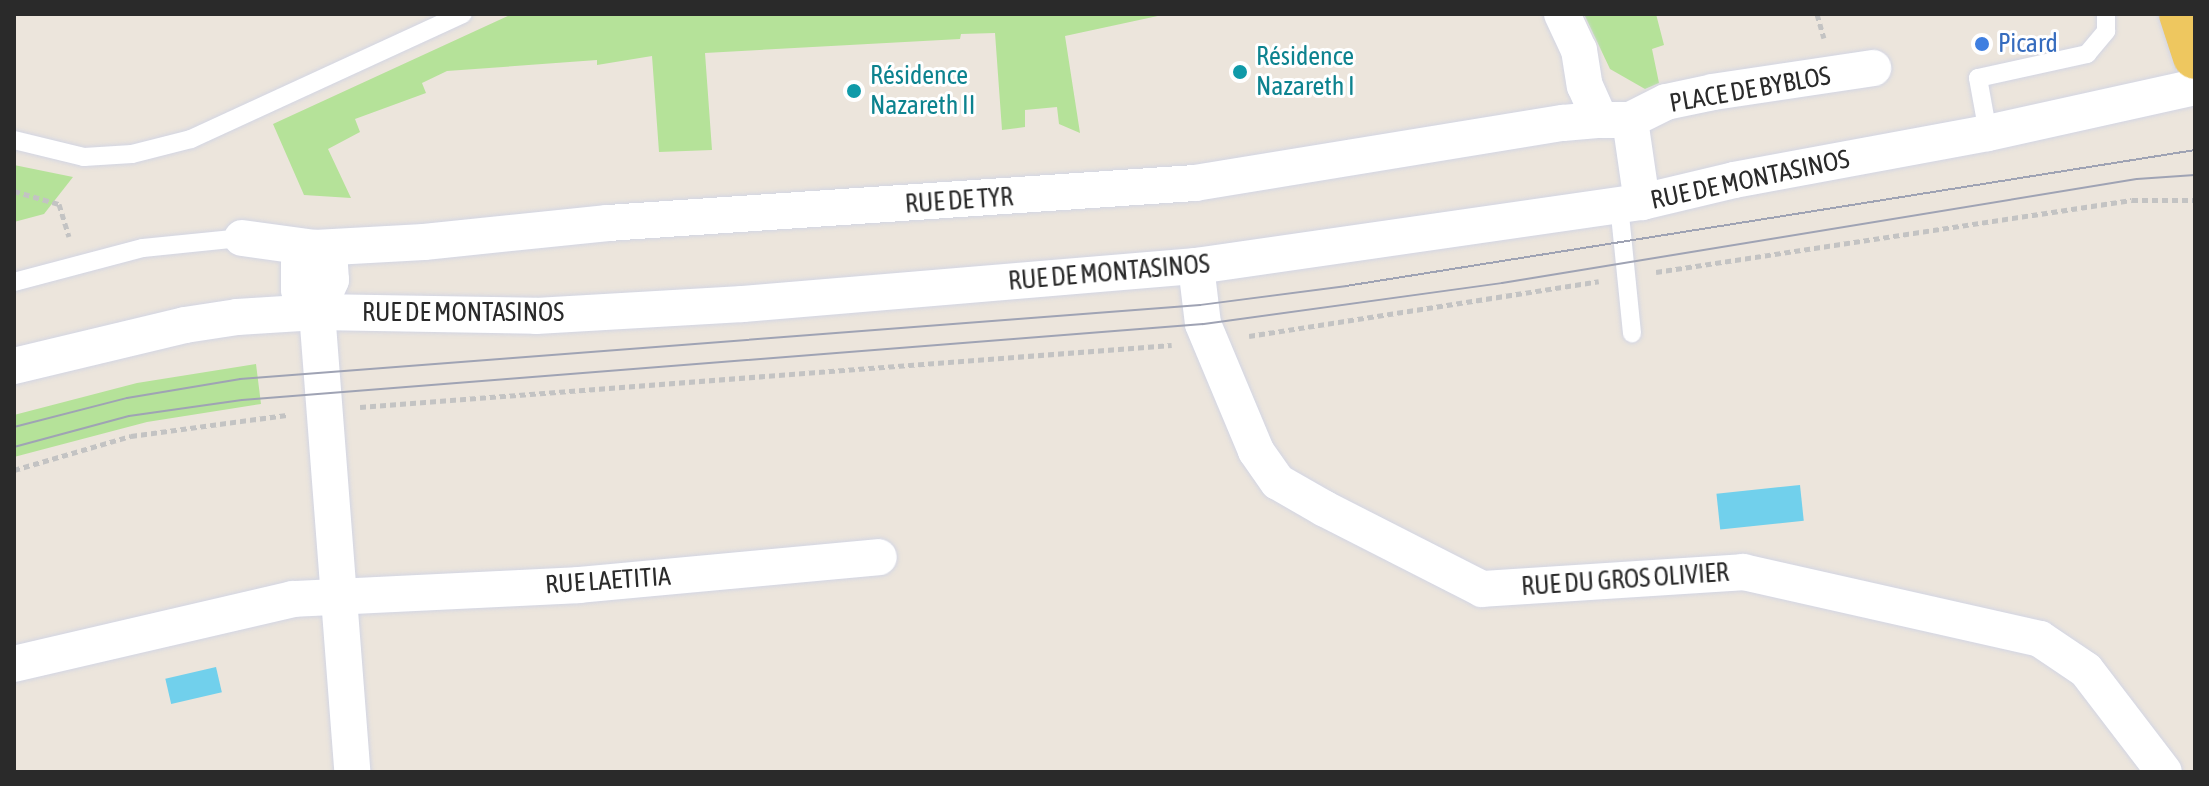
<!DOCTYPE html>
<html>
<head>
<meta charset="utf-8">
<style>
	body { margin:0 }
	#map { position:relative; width:2209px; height:786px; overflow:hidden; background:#ece5dc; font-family:"Asap Condensed",sans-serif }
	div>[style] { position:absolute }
	.green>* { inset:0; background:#b5e299 }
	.water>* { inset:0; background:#71d0ec; transform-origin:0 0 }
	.path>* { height:5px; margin-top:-2.5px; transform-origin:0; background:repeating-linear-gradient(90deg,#c3c3c3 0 6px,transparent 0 10px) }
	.roads { filter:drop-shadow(0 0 2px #d2d5e3) drop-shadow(0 0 2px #d2d5e3) }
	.lane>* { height:18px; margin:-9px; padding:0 9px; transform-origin:9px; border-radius:9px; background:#fff }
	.street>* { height:36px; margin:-18px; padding:0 18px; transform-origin:18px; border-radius:18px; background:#fff }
	.primary>* { height:44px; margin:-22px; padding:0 22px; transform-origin:22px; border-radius:22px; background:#eec75f }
	.tram>* { height:2px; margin:-1px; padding:0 1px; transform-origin:1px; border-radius:1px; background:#9fa3b4 }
	.dots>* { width:22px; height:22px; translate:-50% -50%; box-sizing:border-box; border:4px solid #fff; border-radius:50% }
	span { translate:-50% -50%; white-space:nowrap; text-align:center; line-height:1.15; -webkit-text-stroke:6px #fff; paint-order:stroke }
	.shop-label { font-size:26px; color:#366cbe }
	.left { translate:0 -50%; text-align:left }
	.culture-label { font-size:26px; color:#0d838f }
	.street-label { font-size:26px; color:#2a2a2a }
	.frame { position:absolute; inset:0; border:16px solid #2a2a2a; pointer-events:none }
</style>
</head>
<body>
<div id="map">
	<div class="green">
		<div style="clip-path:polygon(512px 14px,1167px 14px,1065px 36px,1080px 133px,1059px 124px,1057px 107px,1025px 110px,1025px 127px,1002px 130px,995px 33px,961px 34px,960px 39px,705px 53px,712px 150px,659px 152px,652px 56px,597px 65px,597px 60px,447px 71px,422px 83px,426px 93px,355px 119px,360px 132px,328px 149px,351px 198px,304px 195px,273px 124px)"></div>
		<div style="clip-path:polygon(1584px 14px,1656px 14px,1664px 45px,1652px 49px,1659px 83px,1645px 89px,1610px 69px)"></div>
		<div style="clip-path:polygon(14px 165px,73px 177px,44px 214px,14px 222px)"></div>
		<div style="clip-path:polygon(256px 364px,261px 404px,147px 422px,14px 457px,14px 415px,137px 383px)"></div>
	</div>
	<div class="water">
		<div style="left:1800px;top:485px;width:36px;height:84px;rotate:84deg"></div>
		<div style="left:216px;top:667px;width:26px;height:52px;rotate:77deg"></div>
	</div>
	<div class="path">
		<div style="left:1817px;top:14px;width:25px;rotate:74deg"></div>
		<div style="left:14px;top:191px;width:47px;rotate:16.1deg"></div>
		<div style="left:59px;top:204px;width:34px;rotate:73deg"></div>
		<div style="left:1656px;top:272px;width:481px;rotate:-8.6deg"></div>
		<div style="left:2132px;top:200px;width:63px"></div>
		<div style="left:1249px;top:336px;width:354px;rotate:-8.9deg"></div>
		<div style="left:360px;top:407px;width:814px;rotate:-4.37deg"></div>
		<div style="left:14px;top:470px;width:122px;rotate:-16.2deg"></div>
		<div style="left:131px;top:436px;width:157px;rotate:-7.7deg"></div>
	</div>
	<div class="roads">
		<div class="lane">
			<div style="left:1988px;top:133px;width:56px;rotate:-100.3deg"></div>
			<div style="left:1978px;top:78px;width:112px;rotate:-12.4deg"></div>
			<div style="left:2087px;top:54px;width:30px;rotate:-50deg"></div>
			<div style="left:2106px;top:31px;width:17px;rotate:-90deg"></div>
			<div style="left:14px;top:140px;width:72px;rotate:13.7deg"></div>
			<div style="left:84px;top:157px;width:48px;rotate:-3.6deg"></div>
			<div style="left:132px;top:154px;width:61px;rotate:-14.3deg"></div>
			<div style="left:191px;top:139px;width:299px;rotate:-24.7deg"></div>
			<div style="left:1619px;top:205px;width:129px;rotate:84.2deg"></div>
			<div style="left:14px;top:282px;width:133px;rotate:-14.8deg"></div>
			<div style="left:143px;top:248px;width:100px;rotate:-5.8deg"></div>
		</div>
		<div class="street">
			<div style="left:1562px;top:14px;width:40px;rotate:65deg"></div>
			<div style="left:1579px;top:50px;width:36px;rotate:81deg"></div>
			<div style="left:1585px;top:86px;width:37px;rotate:66deg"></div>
			<div style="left:1600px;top:120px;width:30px"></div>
			<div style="left:1630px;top:120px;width:40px;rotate:-26.6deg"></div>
			<div style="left:1666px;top:102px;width:48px;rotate:-12deg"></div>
			<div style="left:1713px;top:92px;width:162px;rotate:-8.5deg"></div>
			<div style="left:1630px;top:120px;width:83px;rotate:81.7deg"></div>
			<div style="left:242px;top:238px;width:74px;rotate:7.8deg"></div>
			<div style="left:315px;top:248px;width:109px;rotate:-3.2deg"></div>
			<div style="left:424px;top:242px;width:185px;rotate:-5.9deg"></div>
			<div style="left:608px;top:223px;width:588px;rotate:-3.9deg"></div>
			<div style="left:1195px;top:183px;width:373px;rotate:-9.3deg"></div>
			<div style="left:1563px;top:123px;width:37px;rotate:-5deg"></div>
			<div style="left:1196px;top:266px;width:58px;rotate:83.1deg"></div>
			<div style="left:1203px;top:324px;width:138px;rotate:67.3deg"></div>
			<div style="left:1256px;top:451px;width:38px;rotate:55deg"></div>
			<div style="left:1278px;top:482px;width:54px;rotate:29.9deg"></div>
			<div style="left:1325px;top:509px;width:176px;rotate:27deg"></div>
			<div style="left:1482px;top:589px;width:262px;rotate:-3.7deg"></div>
			<div style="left:1743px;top:572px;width:304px;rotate:12.7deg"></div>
			<div style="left:2040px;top:639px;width:55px;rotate:34deg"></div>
			<div style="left:2086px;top:670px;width:128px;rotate:52.6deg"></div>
			<div style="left:317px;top:312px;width:28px;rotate:-129deg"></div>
			<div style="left:299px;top:290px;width:26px;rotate:-90deg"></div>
			<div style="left:299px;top:264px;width:23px;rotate:-45deg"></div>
			<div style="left:315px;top:248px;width:23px;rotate:50deg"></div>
			<div style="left:330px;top:266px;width:14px;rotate:86deg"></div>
			<div style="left:331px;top:280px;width:35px;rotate:114deg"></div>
			<div style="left:317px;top:312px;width:461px;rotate:85.6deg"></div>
			<div style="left:14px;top:366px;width:176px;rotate:-13.5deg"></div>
			<div style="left:185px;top:325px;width:53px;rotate:-8.7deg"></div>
			<div style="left:237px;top:317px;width:80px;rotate:-3.6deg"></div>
			<div style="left:317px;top:312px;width:219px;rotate:1deg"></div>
			<div style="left:536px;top:316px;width:207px;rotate:-3.3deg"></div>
			<div style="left:743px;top:304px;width:455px;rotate:-4.8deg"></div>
			<div style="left:1196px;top:266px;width:451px;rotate:-8.2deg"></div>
			<div style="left:1642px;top:202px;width:95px;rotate:-13.4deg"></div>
			<div style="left:1734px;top:180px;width:258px;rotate:-10.5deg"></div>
			<div style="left:1988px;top:133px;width:212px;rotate:-12.5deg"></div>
			<div style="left:14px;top:664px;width:286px;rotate:-13.1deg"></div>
			<div style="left:293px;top:599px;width:286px;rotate:-2.8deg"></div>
			<div style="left:579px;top:585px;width:301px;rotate:-5.3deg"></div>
		</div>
		<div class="primary">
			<div style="left:2181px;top:14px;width:45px;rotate:72deg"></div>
		</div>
	</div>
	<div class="tram">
		<div style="left:14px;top:427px;width:117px;rotate:-14.4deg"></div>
		<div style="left:127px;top:398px;width:115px;rotate:-9.5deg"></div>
		<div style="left:240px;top:379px;width:963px;rotate:-4.41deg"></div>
		<div style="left:1200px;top:305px;width:147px;rotate:-7.4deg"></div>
		<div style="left:1346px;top:286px;width:860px;rotate:-9.1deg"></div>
		<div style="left:14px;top:447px;width:119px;rotate:-15.1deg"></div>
		<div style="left:129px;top:416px;width:114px;rotate:-8.1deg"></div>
		<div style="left:242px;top:400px;width:964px;rotate:-4.52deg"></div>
		<div style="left:1203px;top:324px;width:302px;rotate:-7.8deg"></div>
		<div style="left:1502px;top:283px;width:643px;rotate:-9.3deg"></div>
		<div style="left:2137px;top:179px;width:58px;rotate:-3.9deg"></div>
	</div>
	<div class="dots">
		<div style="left:1982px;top:44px;background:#3f7fe0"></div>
		<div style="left:1240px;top:72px;background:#0f9aa8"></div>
		<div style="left:854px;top:91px;background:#0f9aa8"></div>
	</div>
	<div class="shop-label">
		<span class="left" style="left:1998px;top:44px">Picard</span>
	</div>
	<div class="culture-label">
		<span class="left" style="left:1256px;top:72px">Résidence<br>Nazareth I</span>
		<span class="left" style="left:870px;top:91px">Résidence<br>Nazareth II</span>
	</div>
	<div class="street-label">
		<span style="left:1750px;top:90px;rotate:-10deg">PLACE DE BYBLOS</span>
		<span style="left:1750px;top:180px;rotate:-12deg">RUE DE MONTASINOS</span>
		<span style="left:959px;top:201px;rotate:-4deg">RUE DE TYR</span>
		<span style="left:1109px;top:273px;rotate:-5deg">RUE DE MONTASINOS</span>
		<span style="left:463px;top:313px">RUE DE MONTASINOS</span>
		<span style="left:1625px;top:580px;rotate:-4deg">RUE DU GROS OLIVIER</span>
		<span style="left:608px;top:581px;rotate:-4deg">RUE LAETITIA</span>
	</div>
	<div class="frame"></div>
</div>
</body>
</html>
